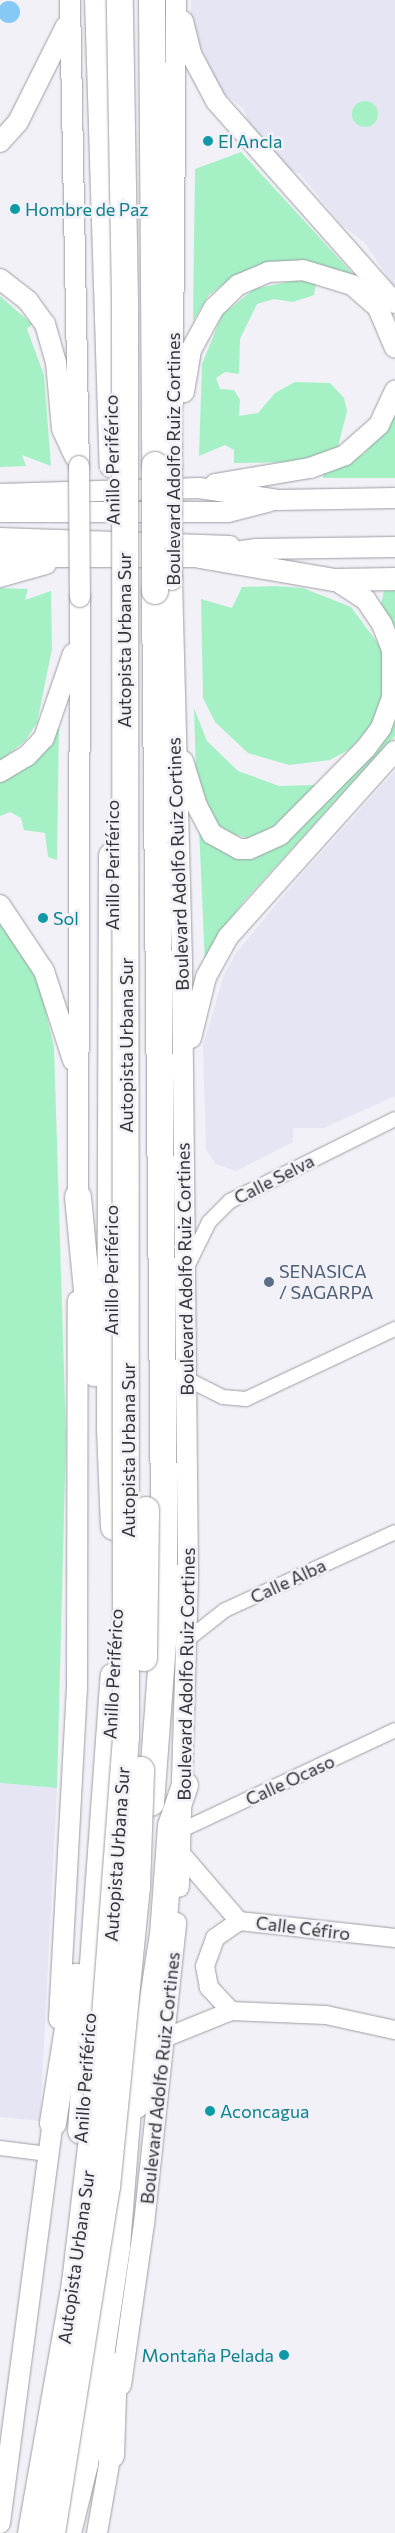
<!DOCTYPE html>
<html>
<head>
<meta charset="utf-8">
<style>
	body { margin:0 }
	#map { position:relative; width:395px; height:2533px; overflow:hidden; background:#f1f1f7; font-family:Commissioner,sans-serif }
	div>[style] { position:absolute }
	.built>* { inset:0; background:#e5e5f3 }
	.green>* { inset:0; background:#a5f1c5 }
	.round { border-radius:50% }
	.water>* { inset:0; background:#86c9f5 }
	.roads { filter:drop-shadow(0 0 1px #9d9da3) drop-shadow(0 0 1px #9d9da3) }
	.minor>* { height:14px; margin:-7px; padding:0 7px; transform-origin:7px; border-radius:7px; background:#fff }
	.tertiary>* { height:18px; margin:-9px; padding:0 9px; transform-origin:9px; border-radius:9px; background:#fff }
	.secondary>* { height:20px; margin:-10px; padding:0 10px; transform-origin:10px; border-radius:10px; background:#fff }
	.primary>* { height:22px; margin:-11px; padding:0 11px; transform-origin:11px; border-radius:11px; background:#fff }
	.motorway>* { height:26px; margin:-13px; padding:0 13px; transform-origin:13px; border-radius:13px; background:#fff }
	.bridges { filter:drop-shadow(0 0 1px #9d9da3) drop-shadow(0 0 1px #9d9da3) }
	.secondary-bridge>* { height:20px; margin:-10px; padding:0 10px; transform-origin:10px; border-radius:10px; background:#fff }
	.motorway-bridge>* { height:26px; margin:-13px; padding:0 13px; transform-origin:13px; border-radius:13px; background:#fff }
	.dots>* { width:14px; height:14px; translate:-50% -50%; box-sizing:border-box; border:2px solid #f1f1f7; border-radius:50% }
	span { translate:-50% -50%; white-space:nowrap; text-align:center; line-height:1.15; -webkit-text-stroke:5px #f1f1f7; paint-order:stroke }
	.culture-label { font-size:18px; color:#0d838f }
	.left { translate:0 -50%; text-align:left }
	.right { translate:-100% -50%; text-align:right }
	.street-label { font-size:18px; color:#333235 }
	.service-label { font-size:18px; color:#4e5e75 }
</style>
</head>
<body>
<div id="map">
	<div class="built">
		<div style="clip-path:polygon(191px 0,395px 0,395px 288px,365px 243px,342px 225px,300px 174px,280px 164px,254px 136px,243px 108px,219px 90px,191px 24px)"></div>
		<div style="clip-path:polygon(395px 771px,395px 1096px,324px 1128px,293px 1128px,293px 1142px,236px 1171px,216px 1164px,206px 1150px,203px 1045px,224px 975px,236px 953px,288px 890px)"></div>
		<div style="clip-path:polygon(0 1783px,57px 1788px,40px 2121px,0 2117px)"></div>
	</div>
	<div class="green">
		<div class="round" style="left:352px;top:101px;width:26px;height:26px"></div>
		<div style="clip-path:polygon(241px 152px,364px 286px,339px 271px,229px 280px,209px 295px,193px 321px,195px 169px)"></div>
		<div style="clip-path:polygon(297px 280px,316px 284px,314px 295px,293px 302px,274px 299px,257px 304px,240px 339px,239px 374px,225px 372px,216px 378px,220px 389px,234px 390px,240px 400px,239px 416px,258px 413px,275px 393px,295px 382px,330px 383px,344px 398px,347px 411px,337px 451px,300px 462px,234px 463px,234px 450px,225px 445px,199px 456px,202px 364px,222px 315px,254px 289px)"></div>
		<div style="clip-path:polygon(0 296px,32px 324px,27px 329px,44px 375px,51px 466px,22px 455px,26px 466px,0 467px)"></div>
		<div style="clip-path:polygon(395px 414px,395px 478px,323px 478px,323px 473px,364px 454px)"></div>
		<div style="clip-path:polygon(276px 586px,303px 588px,351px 607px,380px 646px,386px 667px,384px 695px,374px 723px,350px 749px,330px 760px,289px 765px,248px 753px,215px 722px,203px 698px,201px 599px,232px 608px,242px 587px)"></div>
		<div style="clip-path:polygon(0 588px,28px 589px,25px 600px,51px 591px,52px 649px,37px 723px,25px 741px,0 761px)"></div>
		<div style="clip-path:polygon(384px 591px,395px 591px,395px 629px,380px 608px)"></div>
		<div style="clip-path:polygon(194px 708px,207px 741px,238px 771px,279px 786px,317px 785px,272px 828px,248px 838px,228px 833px,214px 821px,196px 773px)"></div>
		<div style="clip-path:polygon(395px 716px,395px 736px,245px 900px,223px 928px,205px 964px,199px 828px,257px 854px)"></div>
		<div style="clip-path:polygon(59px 727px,57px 860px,48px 857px,45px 833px,24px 830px,21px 818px,10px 812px,0 816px,0 782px,37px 758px)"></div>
		<div style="clip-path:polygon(0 923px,38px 978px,54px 1047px,66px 1437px,57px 1788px,0 1783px)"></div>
	</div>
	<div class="water">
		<div class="round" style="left:-2px;top:1px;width:22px;height:22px"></div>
	</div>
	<div class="roads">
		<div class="minor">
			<div style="left:187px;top:1267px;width:50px;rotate:-63.9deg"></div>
			<div style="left:209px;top:1222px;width:30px;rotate:-45deg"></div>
			<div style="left:230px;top:1201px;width:184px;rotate:-26.4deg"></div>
			<div style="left:187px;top:1379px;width:40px;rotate:26.6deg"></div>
			<div style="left:223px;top:1397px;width:23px;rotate:5deg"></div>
			<div style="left:246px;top:1399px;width:165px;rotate:-25.2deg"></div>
			<div style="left:187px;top:1640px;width:48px;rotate:-38.3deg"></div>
			<div style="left:225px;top:1610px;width:187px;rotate:-24.6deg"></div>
			<div style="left:184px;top:1829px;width:233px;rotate:-25.1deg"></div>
			<div style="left:0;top:2148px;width:48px;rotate:7.1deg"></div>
		</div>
		<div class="tertiary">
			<div style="left:182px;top:1855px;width:87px;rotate:49.2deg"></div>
			<div style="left:239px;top:1921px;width:157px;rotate:6.2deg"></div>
			<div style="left:231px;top:2011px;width:33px;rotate:-133deg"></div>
			<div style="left:209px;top:1987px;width:21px;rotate:-101deg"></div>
			<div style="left:205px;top:1966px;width:30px;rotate:-70deg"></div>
			<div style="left:215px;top:1938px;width:29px;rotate:-35deg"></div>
			<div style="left:167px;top:2037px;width:69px;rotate:-22.1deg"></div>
			<div style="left:231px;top:2011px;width:95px;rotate:2.4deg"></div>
			<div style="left:326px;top:2015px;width:71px;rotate:12.3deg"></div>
		</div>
		<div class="secondary">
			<div style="left:70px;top:0;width:466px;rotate:88.9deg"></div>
			<div style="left:183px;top:21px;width:34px;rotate:76deg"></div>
			<div style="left:191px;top:54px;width:53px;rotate:62deg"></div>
			<div style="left:216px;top:101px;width:270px;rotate:48.5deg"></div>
			<div style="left:0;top:142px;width:27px;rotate:-48deg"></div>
			<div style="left:18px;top:122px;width:107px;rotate:-63.4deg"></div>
			<div style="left:0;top:279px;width:36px;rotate:38deg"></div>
			<div style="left:28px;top:301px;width:29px;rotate:54deg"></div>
			<div style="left:45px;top:324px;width:40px;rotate:74deg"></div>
			<div style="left:56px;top:362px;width:67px;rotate:84.9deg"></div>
			<div style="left:62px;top:429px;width:31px;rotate:65deg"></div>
			<div style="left:184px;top:392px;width:43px;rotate:-80.5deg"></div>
			<div style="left:191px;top:350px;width:48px;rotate:-61.3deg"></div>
			<div style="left:214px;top:308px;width:33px;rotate:-44deg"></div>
			<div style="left:238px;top:285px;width:33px;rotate:-23deg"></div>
			<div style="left:268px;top:272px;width:35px;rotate:-3deg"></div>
			<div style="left:303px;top:270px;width:51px;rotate:17deg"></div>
			<div style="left:352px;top:285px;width:35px;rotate:41deg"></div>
			<div style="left:378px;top:308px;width:43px;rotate:67deg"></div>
			<div style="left:172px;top:465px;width:465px;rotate:-89.5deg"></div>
			<div style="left:215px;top:484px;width:96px;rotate:-9.6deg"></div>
			<div style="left:310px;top:468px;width:37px;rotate:-20deg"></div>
			<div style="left:345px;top:455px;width:45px;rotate:-41.4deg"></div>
			<div style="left:379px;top:425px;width:38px;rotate:-65deg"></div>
			<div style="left:0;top:494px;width:199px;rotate:-1.7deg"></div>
			<div style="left:199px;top:488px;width:80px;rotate:8.6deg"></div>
			<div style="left:278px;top:500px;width:117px;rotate:-1deg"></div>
			<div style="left:0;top:512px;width:228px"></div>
			<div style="left:228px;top:512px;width:44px;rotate:-14.3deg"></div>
			<div style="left:0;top:538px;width:230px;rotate:2deg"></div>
			<div style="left:0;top:557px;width:200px"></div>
			<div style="left:200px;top:557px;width:57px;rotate:-8.1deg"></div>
			<div style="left:256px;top:549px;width:139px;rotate:-0.8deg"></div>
			<div style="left:0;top:577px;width:48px;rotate:-15.8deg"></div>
			<div style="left:172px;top:580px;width:390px;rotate:88.5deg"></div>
			<div style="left:182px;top:970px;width:608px;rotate:89.43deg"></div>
			<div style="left:188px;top:1578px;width:309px;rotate:91.7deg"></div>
			<div style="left:183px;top:761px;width:47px;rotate:72.7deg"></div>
			<div style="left:197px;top:806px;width:32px;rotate:62deg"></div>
			<div style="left:212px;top:834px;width:31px;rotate:29deg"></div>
			<div style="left:239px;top:849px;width:10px"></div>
			<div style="left:249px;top:849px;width:34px;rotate:-24deg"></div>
			<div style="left:280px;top:835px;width:122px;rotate:-45.3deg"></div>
			<div style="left:366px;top:748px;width:25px;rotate:-53deg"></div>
			<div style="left:381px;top:728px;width:33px;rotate:-70deg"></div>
			<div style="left:392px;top:697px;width:47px;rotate:-90deg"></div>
			<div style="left:392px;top:650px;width:28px;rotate:-111deg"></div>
			<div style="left:382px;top:624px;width:29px;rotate:-124deg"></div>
			<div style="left:366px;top:600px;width:37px;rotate:-147deg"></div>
			<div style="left:0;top:772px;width:31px;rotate:-31deg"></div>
			<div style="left:27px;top:756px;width:25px;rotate:-47deg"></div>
			<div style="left:44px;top:738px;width:89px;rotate:-71deg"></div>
			<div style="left:0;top:905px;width:79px;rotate:56.3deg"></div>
			<div style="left:44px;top:971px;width:94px;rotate:72deg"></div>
			<div style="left:191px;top:1038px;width:63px;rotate:-76.2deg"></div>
			<div style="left:206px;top:977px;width:46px;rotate:-61.2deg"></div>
			<div style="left:228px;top:937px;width:250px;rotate:-48.1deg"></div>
			<div style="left:78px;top:1210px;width:613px;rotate:-89.81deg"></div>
			<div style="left:59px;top:2019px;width:329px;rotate:-86.9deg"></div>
			<div style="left:77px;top:1690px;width:389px;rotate:-89.9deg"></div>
			<div style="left:121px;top:2385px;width:163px;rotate:-81.9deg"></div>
			<div style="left:144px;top:2224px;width:303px;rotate:-83.9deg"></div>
			<div style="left:0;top:2523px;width:416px;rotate:-82.5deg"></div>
			<div style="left:97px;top:2533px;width:93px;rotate:-80.1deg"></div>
		</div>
		<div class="primary">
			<div style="left:200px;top:557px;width:137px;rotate:9.7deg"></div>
			<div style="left:335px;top:580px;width:60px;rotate:-1deg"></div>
		</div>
		<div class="motorway">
			<div style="left:98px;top:0;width:465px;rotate:88.2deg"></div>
			<div style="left:152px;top:0;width:465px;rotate:89.6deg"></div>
			<div style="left:112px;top:856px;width:573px;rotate:90.2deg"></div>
			<div style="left:110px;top:1429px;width:98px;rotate:87.7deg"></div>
			<div style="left:78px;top:1197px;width:177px;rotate:84.5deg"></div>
			<div style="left:151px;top:1803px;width:189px;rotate:-85.7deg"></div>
			<div style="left:165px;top:1615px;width:1024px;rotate:-90.56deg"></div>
			<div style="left:136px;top:2105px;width:172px;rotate:-81deg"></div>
			<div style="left:163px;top:1935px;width:109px;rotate:-85.8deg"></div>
			<div style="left:171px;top:1826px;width:43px;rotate:-71.1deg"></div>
			<div style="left:53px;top:2123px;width:148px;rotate:-81deg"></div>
			<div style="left:81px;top:2131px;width:456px;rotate:-85.9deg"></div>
			<div style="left:111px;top:2455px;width:89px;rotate:-88.1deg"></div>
			<div style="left:68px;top:2533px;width:71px;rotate:-76.2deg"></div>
			<div style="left:85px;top:2464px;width:220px;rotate:-81.6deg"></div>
			<div style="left:117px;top:2246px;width:163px;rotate:-85.4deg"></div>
		</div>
	</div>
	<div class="bridges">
		<div class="secondary-bridge">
			<div style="left:79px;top:466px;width:131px;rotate:89.6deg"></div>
			<div style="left:172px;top:580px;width:115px;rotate:-90deg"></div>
		</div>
		<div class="motorway-bridge">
			<div style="left:155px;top:591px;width:126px;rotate:-90deg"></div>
			<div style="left:144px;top:1658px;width:148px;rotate:-89.2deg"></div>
			<div style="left:31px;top:2533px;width:254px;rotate:-80deg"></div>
			<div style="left:75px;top:2283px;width:242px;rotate:-83.3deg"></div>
			<div style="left:103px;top:2043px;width:307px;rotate:-85.7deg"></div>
			<div style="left:126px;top:1737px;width:1436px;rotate:-90.04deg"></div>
			<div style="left:125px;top:301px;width:301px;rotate:-91deg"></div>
			<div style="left:52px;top:2533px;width:350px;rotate:-81deg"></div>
			<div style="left:107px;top:2187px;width:301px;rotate:-84.3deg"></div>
			<div style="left:137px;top:1887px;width:117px;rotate:-88deg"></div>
		</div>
	</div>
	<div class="dots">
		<div style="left:208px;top:141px;background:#0f9aa8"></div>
		<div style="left:15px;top:209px;background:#0f9aa8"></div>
		<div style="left:43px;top:918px;background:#0f9aa8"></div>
		<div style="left:269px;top:1282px;background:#5c6f8a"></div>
		<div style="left:210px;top:2111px;background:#0f9aa8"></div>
		<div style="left:284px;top:2355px;background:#0f9aa8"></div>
	</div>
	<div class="culture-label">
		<span class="left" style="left:218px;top:141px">El Ancla</span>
		<span class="left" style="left:25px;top:209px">Hombre de Paz</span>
		<span class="left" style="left:53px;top:918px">Sol</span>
		<span class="left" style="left:220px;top:2111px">Aconcagua</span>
		<span class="right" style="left:274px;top:2355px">Montaña Pelada</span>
	</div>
	<div class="street-label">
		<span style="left:173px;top:459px;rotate:-90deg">Boulevard Adolfo Ruiz Cortines</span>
		<span style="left:112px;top:460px;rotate:-91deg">Anillo Periférico</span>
		<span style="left:124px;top:640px;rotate:-90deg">Autopista Urbana Sur</span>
		<span style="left:178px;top:864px;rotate:-92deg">Boulevard Adolfo Ruiz Cortines</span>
		<span style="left:112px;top:865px;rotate:-90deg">Anillo Periférico</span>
		<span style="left:126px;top:1045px;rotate:-90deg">Autopista Urbana Sur</span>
		<span style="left:274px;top:1179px;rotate:-27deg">Calle Selva</span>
		<span style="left:185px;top:1269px;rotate:-91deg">Boulevard Adolfo Ruiz Cortines</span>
		<span style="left:111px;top:1270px;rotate:-90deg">Anillo Periférico</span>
		<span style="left:128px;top:1450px;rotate:-90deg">Autopista Urbana Sur</span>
		<span style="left:288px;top:1581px;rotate:-25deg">Calle Alba</span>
		<span style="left:113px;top:1674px;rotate:-87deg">Anillo Periférico</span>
		<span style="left:186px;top:1674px;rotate:-89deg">Boulevard Adolfo Ruiz Cortines</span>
		<span style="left:290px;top:1780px;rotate:-25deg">Calle Ocaso</span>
		<span style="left:117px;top:1854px;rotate:-86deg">Autopista Urbana Sur</span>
		<span style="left:303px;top:1928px;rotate:7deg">Calle Céfiro</span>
		<span style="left:85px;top:2078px;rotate:-86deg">Anillo Periférico</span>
		<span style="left:160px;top:2078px;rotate:-84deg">Boulevard Adolfo Ruiz Cortines</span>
		<span style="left:76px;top:2257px;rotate:-82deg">Autopista Urbana Sur</span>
	</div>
	<div class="service-label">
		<span class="left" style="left:279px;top:1282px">SENASICA<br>/ SAGARPA</span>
	</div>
</div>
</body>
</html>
